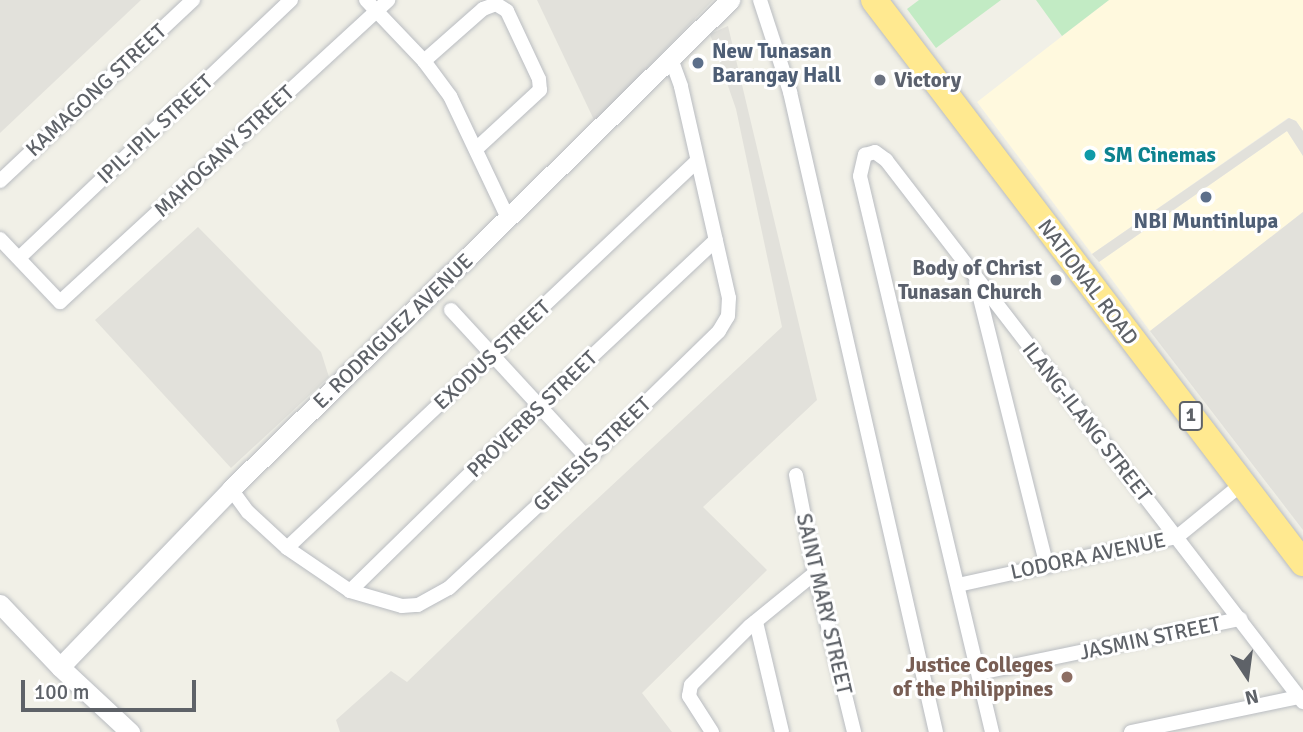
<!DOCTYPE html>
<html>
<head>
<meta charset="utf-8">
<style>
	body { margin:0 }
	#map { position:relative; width:1303px; height:732px; overflow:hidden; background:#f1f0e7; font-family:Signika,sans-serif }
	div>[style] { position:absolute }
	.commercial>* { inset:0; background:#fff9de }
	.industrial>* { inset:0; background:#e2e1db }
	.green>* { inset:0; background:#c2ebc4 }
	.roads { filter:drop-shadow(0 0 2px #b9bcc1) drop-shadow(0 0 2px #b9bcc1) }
	.street>* { height:14px; margin:-7px; padding:0 7px; transform-origin:7px; border-radius:7px; background:#fff }
	.secondary>* { height:19px; margin:-9.5px; padding:0 9.5px; transform-origin:9.5px; border-radius:9.5px; background:#fff }
	.highway>* { height:26px; margin:-13px; padding:0 13px; transform-origin:13px; border-radius:13px; background:#ffe990 }
	.dots>* { width:19px; height:19px; translate:-50% -50%; box-sizing:border-box; border:4px solid #fff; border-radius:50% }
	span { translate:-50% -50%; white-space:nowrap; text-align:center; line-height:1.15; -webkit-text-stroke:6px #fff; paint-order:stroke }
	.shield-label span { padding:2px 5px; background:#fff; border:2px solid; border-radius:5px; -webkit-text-stroke-width:0 }
	.shield-label { font-size:19px; color:#5e6268; font-weight:700 }
	.service-label { font-size:21px; color:#4e5e75; font-weight:700 }
	.left { translate:0 -50%; text-align:left }
	.worship-label { font-size:21px; color:#5b616d; font-weight:700 }
	.right { translate:-100% -50%; text-align:right }
	.street-label { font-size:21px; color:#5e6268 }
	.culture-label { font-size:21px; color:#0d838f; font-weight:700 }
	.education-label { font-size:21px; color:#785e54; font-weight:700 }
	.north { position:absolute; left:1212px; top:641px; width:70px; height:70px; -webkit-text-stroke:5px #fff; paint-order:stroke; rotate:167deg; font-size:19px; font-weight:700; line-height:28px; text-align:center; color:#5e6268 }
	.north::after { content:''; display:block; margin:auto; width:24px; height:32px; background:#5e6268; clip-path:polygon(50% 0,100% 100%,50% 72%,0 100%) }
	.scale { position:absolute; left:21px; top:680px; width:175px; height:32px; box-sizing:border-box; border:4px solid #5e6268; border-top:0; padding-left:9px; font-size:21px; line-height:24px; white-space:nowrap; color:#5e6268; -webkit-text-stroke:5px #fff; paint-order:stroke }
</style>
</head>
<body>
<div id="map">
	<div class="commercial">
		<div style="clip-path:polygon(1109px 0,1303px 0,1303px 131px,1296px 121px,1288px 118px,1092px 254px,977px 102px)"></div>
		<div style="clip-path:polygon(1287px 131px,1303px 156px,1303px 212px,1150px 331px,1099px 262px)"></div>
	</div>
	<div class="industrial">
		<div style="clip-path:polygon(0 0,141px 0,0 133px)"></div>
		<div style="clip-path:polygon(537px 0,713px 0,595px 122px)"></div>
		<div style="clip-path:polygon(728px 26px,817px 400px,703px 507px,767px 570px,642px 693px,672px 732px,340px 732px,336px 720px,391px 671px,407px 682px,564px 530px,782px 327px,736px 109px,710px 34px)"></div>
		<div style="clip-path:polygon(1289px 118px,1296px 121px,1303px 131px,1303px 156px,1287px 131px,1099px 262px,1092px 254px)"></div>
		<div style="clip-path:polygon(1303px 212px,1303px 530px,1150px 331px)"></div>
		<div style="clip-path:polygon(198px 227px,321px 352px,329px 377px,231px 468px,95px 320px)"></div>
	</div>
	<div class="green">
		<div style="clip-path:polygon(919px 0,1001px 0,936px 48px,907px 9px)"></div>
		<div style="clip-path:polygon(1036px 0,1109px 0,1062px 36px)"></div>
	</div>
	<div class="roads">
		<div class="street">
			<div style="left:366px;top:0;width:84px;rotate:46.4deg"></div>
			<div style="left:424px;top:61px;width:44px;rotate:53.4deg"></div>
			<div style="left:450px;top:96px;width:135px;rotate:64.6deg"></div>
			<div style="left:760px;top:0;width:97px;rotate:71.9deg"></div>
			<div style="left:790px;top:92px;width:656px;rotate:77.15deg"></div>
			<div style="left:424px;top:61px;width:79px;rotate:-41.4deg"></div>
			<div style="left:483px;top:9px;width:14px;rotate:-21deg"></div>
			<div style="left:496px;top:4px;width:13px;rotate:32deg"></div>
			<div style="left:507px;top:11px;width:75px;rotate:64.8deg"></div>
			<div style="left:539px;top:79px;width:11px;rotate:85deg"></div>
			<div style="left:540px;top:90px;width:87px;rotate:137.3deg"></div>
			<div style="left:0;top:181px;width:265px;rotate:-43.2deg"></div>
			<div style="left:0;top:239px;width:87px;rotate:46.4deg"></div>
			<div style="left:60px;top:302px;width:446px;rotate:-42.6deg"></div>
			<div style="left:19px;top:258px;width:375px;rotate:-43.5deg"></div>
			<div style="left:976px;top:282px;width:293px;rotate:76deg"></div>
			<div style="left:451px;top:310px;width:202px;rotate:47.4deg"></div>
			<div style="left:796px;top:475px;width:100px;rotate:79deg"></div>
			<div style="left:815px;top:573px;width:164px;rotate:76.2deg"></div>
			<div style="left:231px;top:489px;width:29px;rotate:54deg"></div>
			<div style="left:248px;top:512px;width:53px;rotate:42.7deg"></div>
			<div style="left:287px;top:548px;width:76px;rotate:34.3deg"></div>
			<div style="left:350px;top:591px;width:54px;rotate:16.1deg"></div>
			<div style="left:402px;top:606px;width:16px;rotate:-4deg"></div>
			<div style="left:418px;top:605px;width:35px;rotate:-29deg"></div>
			<div style="left:449px;top:588px;width:190px;rotate:-42.9deg"></div>
			<div style="left:588px;top:459px;width:183px;rotate:-44.3deg"></div>
			<div style="left:719px;top:331px;width:17px;rotate:-59deg"></div>
			<div style="left:728px;top:316px;width:18px;rotate:-87deg"></div>
			<div style="left:729px;top:298px;width:217px;rotate:-102.8deg"></div>
			<div style="left:681px;top:86px;width:30px;rotate:-110deg"></div>
			<div style="left:287px;top:548px;width:564px;rotate:-43.35deg"></div>
			<div style="left:958px;top:585px;width:224px;rotate:-12.4deg"></div>
			<div style="left:1177px;top:537px;width:85px;rotate:-39.3deg"></div>
			<div style="left:350px;top:591px;width:266px;rotate:-44.4deg"></div>
			<div style="left:540px;top:405px;width:241px;rotate:-43.2deg"></div>
			<div style="left:756px;top:622px;width:113px;rotate:76.7deg"></div>
			<div style="left:979px;top:673px;width:267px;rotate:-11.7deg"></div>
			<div style="left:712px;top:732px;width:43px;rotate:-122.6deg"></div>
			<div style="left:689px;top:696px;width:11px;rotate:-80deg"></div>
			<div style="left:691px;top:685px;width:83px;rotate:-45deg"></div>
			<div style="left:750px;top:626px;width:84px;rotate:-39.2deg"></div>
			<div style="left:992px;top:732px;width:571px;rotate:-103.36deg"></div>
			<div style="left:860px;top:176px;width:22px;rotate:-77deg"></div>
			<div style="left:865px;top:155px;width:10px;rotate:-17deg"></div>
			<div style="left:875px;top:152px;width:14px;rotate:36deg"></div>
			<div style="left:886px;top:160px;width:684px;rotate:52.43deg"></div>
			<div style="left:1131px;top:732px;width:172px;rotate:-11.8deg"></div>
		</div>
		<div class="secondary">
			<div style="left:0;top:604px;width:87px;rotate:46.4deg"></div>
			<div style="left:60px;top:667px;width:96px;rotate:42.9deg"></div>
			<div style="left:60px;top:667px;width:247px;rotate:-46.1deg"></div>
			<div style="left:231px;top:489px;width:699px;rotate:-44.42deg"></div>
		</div>
		<div class="highway">
			<div style="left:874px;top:0;width:708px;rotate:52.69deg"></div>
		</div>
	</div>
	<div class="dots">
		<div style="left:698px;top:63px;background:#5c6f8a"></div>
		<div style="left:880px;top:80px;background:#6b7280"></div>
		<div style="left:1090px;top:155px;background:#0f9aa8"></div>
		<div style="left:1206px;top:197px;background:#5c6f8a"></div>
		<div style="left:1056px;top:280px;background:#6b7280"></div>
		<div style="left:1067px;top:677px;background:#8d6e63"></div>
	</div>
	<div class="shield-label">
		<span style="left:1191px;top:416px">1</span>
	</div>
	<div class="service-label">
		<span class="left" style="left:712px;top:63px">New Tunasan<br>Barangay Hall</span>
		<span style="left:1206px;top:221px">NBI Muntinlupa</span>
	</div>
	<div class="worship-label">
		<span class="left" style="left:894px;top:80px">Victory</span>
		<span class="right" style="left:1042px;top:280px">Body of Christ<br>Tunasan Church</span>
	</div>
	<div class="street-label">
		<span style="left:96px;top:90px;rotate:-43deg">KAMAGONG STREET</span>
		<span style="left:155px;top:129px;rotate:-43deg">IPIL-IPIL STREET</span>
		<span style="left:224px;top:151px;rotate:-43deg">MAHOGANY STREET</span>
		<span style="left:1088px;top:282px;rotate:53deg">NATIONAL ROAD</span>
		<span style="left:393px;top:331px;rotate:-44deg">E. RODRIGUEZ AVENUE</span>
		<span style="left:492px;top:355px;rotate:-43deg">EXODUS STREET</span>
		<span style="left:532px;top:414px;rotate:-44deg">PROVERBS STREET</span>
		<span style="left:1087px;top:422px;rotate:52deg">ILANG-ILANG STREET</span>
		<span style="left:592px;top:454px;rotate:-44deg">GENESIS STREET</span>
		<span style="left:1088px;top:556px;rotate:-12deg">LODORA AVENUE</span>
		<span style="left:824px;top:604px;rotate:77deg">SAINT MARY STREET</span>
		<span style="left:1150px;top:638px;rotate:-12deg">JASMIN STREET</span>
	</div>
	<div class="culture-label">
		<span class="left" style="left:1104px;top:155px">SM Cinemas</span>
	</div>
	<div class="education-label">
		<span class="right" style="left:1053px;top:677px">Justice Colleges<br>of the Philippines</span>
	</div>
	<div class="north">N</div>
	<div class="scale">100 m</div>
</div>
</body>
</html>
